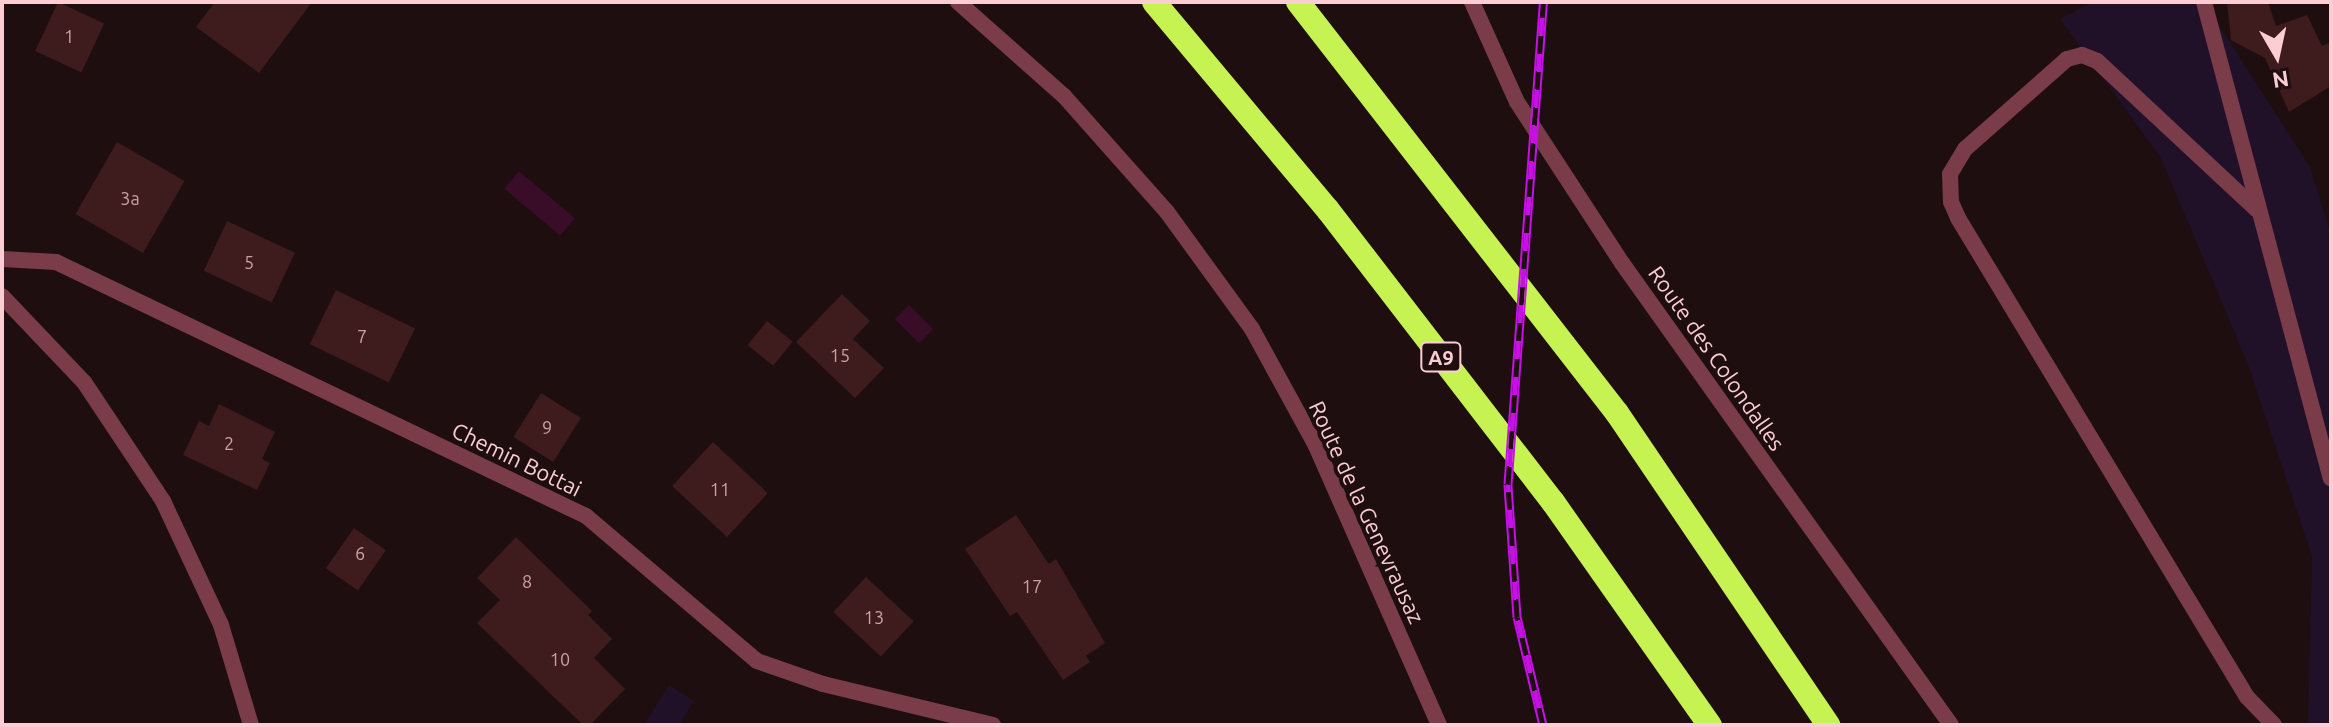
<!DOCTYPE html>
<html>
<head>
<meta charset="utf-8">
<style>
	body { margin:0 }
	#map { position:relative; width:2333px; height:727px; overflow:hidden; background:#1e0e0f; font-family:Ubuntu,sans-serif }
	div>[style] { position:absolute }
	.green>* { inset:0; background:#211128 }
	.water>* { inset:0; background:#390c27; transform-origin:0 0 }
	.building>* { inset:0; background:#3e1b1c; transform-origin:0 0 }
	.service>* { height:16px; margin:-8px; padding:0 8px; transform-origin:8px; border-radius:8px; background:#7a3c49 }
	.minor>* { height:16px; margin:-8px; padding:0 8px; transform-origin:8px; border-radius:8px; background:#7a3c49 }
	.tertiary>* { height:16px; margin:-8px; padding:0 8px; transform-origin:8px; border-radius:8px; background:#7a3c49 }
	.motorway>* { height:24px; margin:-12px; padding:0 12px; transform-origin:12px; border-radius:12px; background:#c6f352 }
	.rail>* { height:9px; margin-top:-4.5px; transform-origin:0; background:repeating-linear-gradient(90deg,#1e0e0f 0 18px,#c710e6 0 36px); box-sizing:border-box; border-block:2px solid #c710e6 }
	span { translate:-50% -50%; white-space:nowrap; text-align:center; line-height:1.15; -webkit-text-stroke:8px #1e0e0f; paint-order:stroke }
	.number-label { font-size:18px; color:#cca1a6 }
	.number-label span { -webkit-text-stroke-width:0 }
	.shield-label span { padding:2px 6px; background:#1e0e0f; border:2px solid; border-radius:6px; -webkit-text-stroke-width:0 }
	.shield-label { font-size:20px; color:#fcced4; font-weight:700 }
	.street-label { font-size:22px; color:#fcced4 }
	.frame { position:absolute; inset:0; border:4px solid #fcced4; pointer-events:none }
	.north { position:absolute; left:2237px; top:16px; width:80px; height:80px; -webkit-text-stroke:6px #1e0e0f; paint-order:stroke; rotate:171deg; font-size:22px; font-weight:700; line-height:32px; text-align:center; color:#fcced4 }
	.north::after { content:''; display:block; margin:auto; width:28px; height:36px; background:#fcced4; clip-path:polygon(50% 0,100% 100%,50% 72%,0 100%) }
</style>
</head>
<body>
<div id="map">
	<div class="green">
		<div style="clip-path:polygon(2092px 2px,2204px 2px,2310px 167px,2331px 235px,2331px 725px,2308px 725px,2312px 556px,2247px 362px,2161px 158px,2060px 19px)"></div>
		<div style="clip-path:polygon(669px 685px,694px 701px,679px 725px,644px 725px)"></div>
	</div>
	<div class="water">
		<div style="left:519px;top:171px;width:73px;height:23px;rotate:40deg"></div>
		<div style="left:909px;top:305px;width:34px;height:20px;rotate:45deg"></div>
	</div>
	<div class="building">
		<div style="left:58px;top:2px;width:51px;height:54px;rotate:25deg"></div>
		<div style="clip-path:polygon(215px 2px,312px 2px,259px 73px,196px 27px)"></div>
		<div style="clip-path:polygon(2227px 2px,2268px 2px,2276px 26px,2307px 15px,2322px 46px,2331px 42px,2331px 86px,2289px 112px,2265px 58px,2231px 40px)"></div>
		<div style="left:117px;top:142px;width:78px;height:83px;rotate:30deg"></div>
		<div style="left:227px;top:221px;width:75px;height:55px;rotate:25deg"></div>
		<div style="left:336px;top:290px;width:88px;height:60px;rotate:26deg"></div>
		<div style="clip-path:polygon(842px 294px,870px 321px,853px 339px,884px 368px,855px 398px,796px 342px)"></div>
		<div style="left:767px;top:321px;width:33px;height:31px;rotate:39deg"></div>
		<div style="left:541px;top:393px;width:47px;height:52px;rotate:32deg"></div>
		<div style="clip-path:polygon(219px 404px,275px 432px,262px 459px,270px 463px,257px 490px,183px 455px,199px 421px,209px 426px)"></div>
		<div style="left:713px;top:442px;width:75px;height:60px;rotate:43deg"></div>
		<div style="clip-path:polygon(1016px 515px,1049px 564px,1056px 559px,1105px 643px,1086px 656px,1090px 662px,1063px 680px,1017px 612px,1010px 616px,965px 549px)"></div>
		<div style="left:354px;top:528px;width:39px;height:49px;rotate:35deg"></div>
		<div style="clip-path:polygon(516px 537px,592px 611px,588px 615px,612px 639px,594px 658px,625px 689px,590px 725px,583px 725px,477px 623px,500px 600px,477px 578px)"></div>
		<div style="left:866px;top:577px;width:65px;height:48px;rotate:43deg"></div>
	</div>
	<div class="service">
		<div style="left:2204px;top:2px;width:493px;rotate:75.1deg"></div>
		<div style="left:2257px;top:210px;width:219px;rotate:-137deg"></div>
		<div style="left:2097px;top:61px;width:16px;rotate:-158deg"></div>
		<div style="left:2082px;top:55px;width:16px;rotate:165deg"></div>
		<div style="left:2067px;top:59px;width:136px;rotate:138.6deg"></div>
		<div style="left:1965px;top:149px;width:29px;rotate:121deg"></div>
		<div style="left:1950px;top:174px;width:28px;rotate:88deg"></div>
		<div style="left:1951px;top:202px;width:17px;rotate:66deg"></div>
		<div style="left:1958px;top:218px;width:559px;rotate:58.9deg"></div>
		<div style="left:2247px;top:697px;width:39px;rotate:46deg"></div>
	</div>
	<div class="minor">
		<div style="left:958px;top:2px;width:142px;rotate:41.6deg"></div>
		<div style="left:1064px;top:96px;width:155px;rotate:48.4deg"></div>
		<div style="left:1167px;top:212px;width:145px;rotate:54deg"></div>
		<div style="left:1252px;top:329px;width:133px;rotate:61.3deg"></div>
		<div style="left:1316px;top:446px;width:305px;rotate:66.2deg"></div>
		<div style="left:2px;top:259px;width:54px;rotate:3.2deg"></div>
		<div style="left:56px;top:262px;width:588px;rotate:25.61deg"></div>
		<div style="left:586px;top:516px;width:224px;rotate:40.3deg"></div>
		<div style="left:757px;top:661px;width:70px;rotate:19.2deg"></div>
		<div style="left:823px;top:684px;width:175px;rotate:13.6deg"></div>
	</div>
	<div class="tertiary">
		<div style="left:1472px;top:2px;width:110px;rotate:65.8deg"></div>
		<div style="left:1517px;top:102px;width:192px;rotate:56.9deg"></div>
		<div style="left:1622px;top:263px;width:567px;rotate:54.54deg"></div>
		<div style="left:2px;top:296px;width:119px;rotate:46.4deg"></div>
		<div style="left:84px;top:382px;width:143px;rotate:56.4deg"></div>
		<div style="left:163px;top:501px;width:137px;rotate:64.9deg"></div>
		<div style="left:221px;top:625px;width:104px;rotate:73.3deg"></div>
	</div>
	<div class="motorway">
		<div style="left:1154px;top:2px;width:271px;rotate:50.1deg"></div>
		<div style="left:1328px;top:210px;width:369px;rotate:52.4deg"></div>
		<div style="left:1553px;top:502px;width:273px;rotate:54.9deg"></div>
		<div style="left:1298px;top:2px;width:520px;rotate:52.18deg"></div>
		<div style="left:1617px;top:413px;width:377px;rotate:55.9deg"></div>
	</div>
	<div class="rail">
		<div style="left:1543px;top:725px;width:111px;rotate:-103.5deg"></div>
		<div style="left:1517px;top:617px;width:133px;rotate:-93.9deg"></div>
		<div style="left:1508px;top:484px;width:483px;rotate:-85.8deg"></div>
	</div>
	<div class="number-label">
		<span style="left:69px;top:36px">1</span>
		<span style="left:130px;top:198px">3a</span>
		<span style="left:249px;top:262px">5</span>
		<span style="left:362px;top:336px">7</span>
		<span style="left:840px;top:355px">15</span>
		<span style="left:547px;top:427px">9</span>
		<span style="left:229px;top:443px">2</span>
		<span style="left:720px;top:489px">11</span>
		<span style="left:360px;top:553px">6</span>
		<span style="left:527px;top:581px">8</span>
		<span style="left:1032px;top:586px">17</span>
		<span style="left:874px;top:617px">13</span>
		<span style="left:560px;top:659px">10</span>
	</div>
	<div class="shield-label">
		<span style="left:1441px;top:357px">A9</span>
	</div>
	<div class="street-label">
		<span style="left:1717px;top:358px;rotate:55deg">Route des Colondalles</span>
		<span style="left:517px;top:459px;rotate:26deg">Chemin Bottai</span>
		<span style="left:1367px;top:512px;rotate:65deg">Route de la Genevrausaz</span>
	</div>
	<div class="frame"></div>
	<div class="north">N</div>
</div>
</body>
</html>
